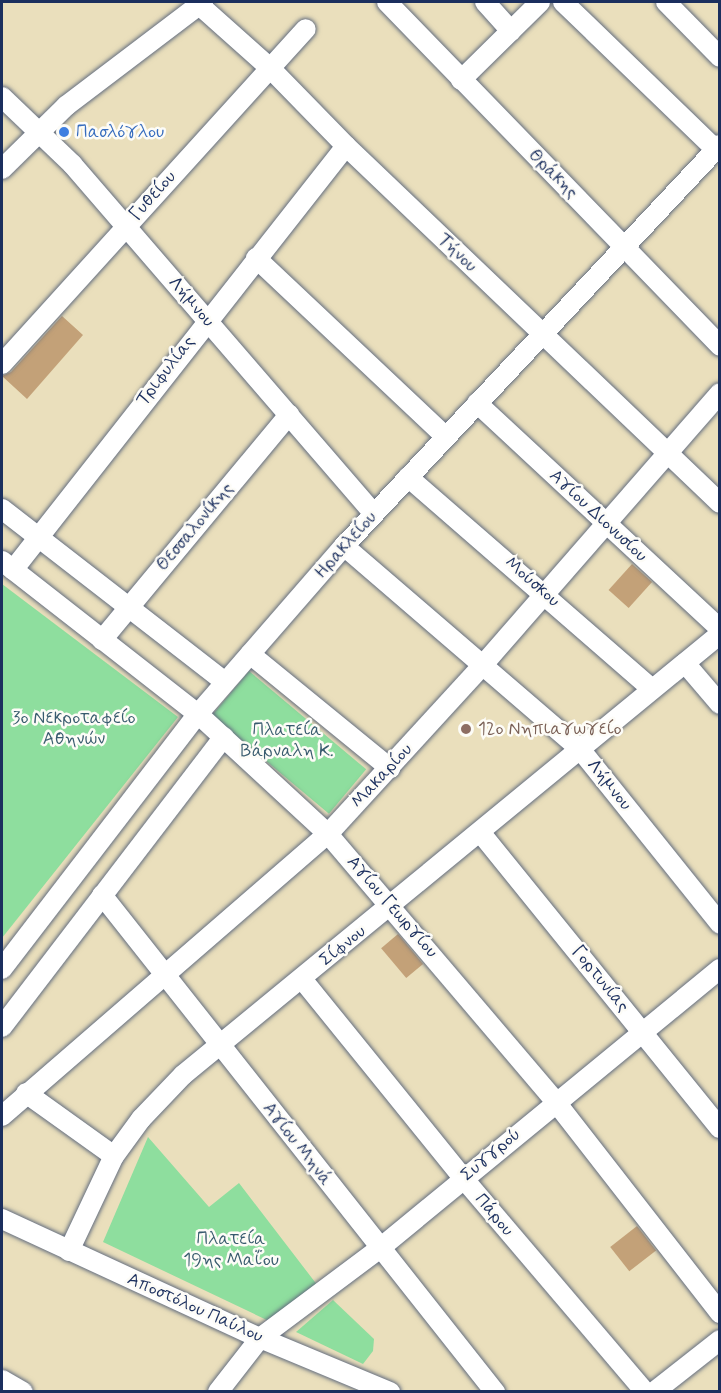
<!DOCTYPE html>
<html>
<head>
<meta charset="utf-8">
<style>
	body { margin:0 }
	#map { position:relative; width:721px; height:1393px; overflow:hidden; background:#eadfbc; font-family:Mynerve,sans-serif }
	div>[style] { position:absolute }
	.green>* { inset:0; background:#8ede9e; transform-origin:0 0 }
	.building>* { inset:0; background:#c3a178; transform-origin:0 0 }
	.roads { filter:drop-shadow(0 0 2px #636d7f) drop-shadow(0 0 2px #636d7f) }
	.street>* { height:20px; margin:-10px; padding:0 10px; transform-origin:10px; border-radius:10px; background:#fff }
	.dots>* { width:16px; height:16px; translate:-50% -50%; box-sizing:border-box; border:3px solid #fdfcf7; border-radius:50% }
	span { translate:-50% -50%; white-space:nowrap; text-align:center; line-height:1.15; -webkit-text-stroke:5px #fdfcf7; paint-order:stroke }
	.shop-label { font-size:18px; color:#366cbe }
	.left { translate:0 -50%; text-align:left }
	.street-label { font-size:18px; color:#1b2f5e }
	.park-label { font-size:18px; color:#385b6e }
	.education-label { font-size:18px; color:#785e54 }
	.frame { position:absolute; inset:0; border:3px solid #1b2f5e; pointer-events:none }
</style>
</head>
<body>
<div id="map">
	<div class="green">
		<div style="clip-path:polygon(2px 584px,178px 717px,2px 938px)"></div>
		<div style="left:249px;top:671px;width:153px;height:58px;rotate:40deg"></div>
		<div style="clip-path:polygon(148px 1137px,209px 1207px,239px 1183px,318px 1286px,271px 1322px,103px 1242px)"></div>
		<div style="clip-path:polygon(333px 1300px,374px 1339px,373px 1351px,363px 1364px,296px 1332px)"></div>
	</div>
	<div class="building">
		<div style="clip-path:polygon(62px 316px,83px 335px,27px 399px,2px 376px,11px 372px)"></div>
		<div style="left:632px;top:564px;width:27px;height:35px;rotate:42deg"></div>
		<div style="left:398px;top:934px;width:39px;height:22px;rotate:50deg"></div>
		<div style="left:637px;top:1226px;width:31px;height:34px;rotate:52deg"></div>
	</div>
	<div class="roads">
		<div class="street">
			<div style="left:196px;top:2px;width:98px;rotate:41.7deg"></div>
			<div style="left:269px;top:67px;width:110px;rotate:45.7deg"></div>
			<div style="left:346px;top:146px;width:517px;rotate:43.67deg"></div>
			<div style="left:387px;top:2px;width:479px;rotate:45.9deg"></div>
			<div style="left:485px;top:2px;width:39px;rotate:48deg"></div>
			<div style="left:563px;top:2px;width:211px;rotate:44deg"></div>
			<div style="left:666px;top:2px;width:77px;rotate:45.5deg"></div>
			<div style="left:461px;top:80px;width:111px;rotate:-44.6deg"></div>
			<div style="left:2px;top:97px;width:97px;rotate:43.7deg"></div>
			<div style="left:72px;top:164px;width:462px;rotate:49.2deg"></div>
			<div style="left:2px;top:169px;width:90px;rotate:-44.5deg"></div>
			<div style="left:66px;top:106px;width:172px;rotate:-37.2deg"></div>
			<div style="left:256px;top:258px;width:261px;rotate:43.3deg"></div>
			<div style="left:2px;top:364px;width:452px;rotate:-47.8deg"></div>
			<div style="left:477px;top:403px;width:332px;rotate:42.9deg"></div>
			<div style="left:408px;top:477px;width:323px;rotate:41deg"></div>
			<div style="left:2px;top:509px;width:282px;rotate:37.8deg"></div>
			<div style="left:344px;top:546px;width:311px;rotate:40.7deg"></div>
			<div style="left:580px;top:749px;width:224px;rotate:51.3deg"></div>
			<div style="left:2px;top:561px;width:249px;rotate:38deg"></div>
			<div style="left:198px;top:714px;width:177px;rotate:42.7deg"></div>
			<div style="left:328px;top:834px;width:350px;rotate:49.6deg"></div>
			<div style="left:555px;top:1101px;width:269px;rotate:52.1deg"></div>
			<div style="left:13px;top:570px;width:539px;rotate:-51.85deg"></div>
			<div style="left:102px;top:640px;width:293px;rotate:-50.3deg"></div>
			<div style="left:250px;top:654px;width:181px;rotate:39.2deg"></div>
			<div style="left:685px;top:663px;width:54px;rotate:49.5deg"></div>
			<div style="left:480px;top:832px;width:381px;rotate:51deg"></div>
			<div style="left:102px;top:895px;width:634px;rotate:51.67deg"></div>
			<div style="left:2px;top:969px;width:322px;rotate:-52.5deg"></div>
			<div style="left:198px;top:714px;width:223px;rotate:-49deg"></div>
			<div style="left:344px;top:546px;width:550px;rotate:-46.84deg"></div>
			<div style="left:302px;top:979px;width:256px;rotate:51deg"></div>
			<div style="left:463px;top:1178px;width:281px;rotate:49.6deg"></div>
			<div style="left:2px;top:1027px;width:365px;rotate:-52.6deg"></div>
			<div style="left:26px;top:1093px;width:108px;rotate:35.6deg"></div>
			<div style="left:2px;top:1116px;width:431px;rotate:-40.9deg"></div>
			<div style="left:328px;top:834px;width:228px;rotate:-47.5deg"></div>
			<div style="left:482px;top:666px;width:362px;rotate:-48.9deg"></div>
			<div style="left:2px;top:1219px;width:284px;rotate:24.8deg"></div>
			<div style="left:260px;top:1338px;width:141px;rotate:22.6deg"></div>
			<div style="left:69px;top:1251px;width:105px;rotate:-64.7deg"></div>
			<div style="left:114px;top:1156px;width:46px;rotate:-53.9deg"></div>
			<div style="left:141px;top:1119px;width:61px;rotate:-46.3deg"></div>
			<div style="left:183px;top:1075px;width:695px;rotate:-39.39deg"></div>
			<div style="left:2px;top:1380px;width:24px;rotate:30deg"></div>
			<div style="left:218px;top:1392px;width:68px;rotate:-52.1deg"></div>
			<div style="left:260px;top:1338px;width:149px;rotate:-36.8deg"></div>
			<div style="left:379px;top:1249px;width:441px;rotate:-39.4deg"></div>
			<div style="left:654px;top:1392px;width:84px;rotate:-38.2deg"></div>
		</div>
	</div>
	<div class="dots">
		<div style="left:64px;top:132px;background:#3f7fe0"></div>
		<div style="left:466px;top:729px;background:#8d6e63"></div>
	</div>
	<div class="shop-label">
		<span class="left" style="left:76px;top:132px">Πασλόγλου</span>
	</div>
	<div class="street-label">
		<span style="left:553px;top:174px;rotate:45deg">Θράκης</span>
		<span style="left:153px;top:196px;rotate:-48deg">Γυθείου</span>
		<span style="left:457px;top:253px;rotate:44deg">Τήνου</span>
		<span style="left:191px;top:302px;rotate:49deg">Λήμνου</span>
		<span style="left:166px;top:371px;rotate:-52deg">Τριφυλίας</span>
		<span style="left:598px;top:516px;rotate:43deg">Αγίου Διονυσίου</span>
		<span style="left:195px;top:527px;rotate:-50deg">Θεσσαλονίκης</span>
		<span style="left:346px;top:545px;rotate:-48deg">Ηρακλείου</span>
		<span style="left:532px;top:582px;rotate:41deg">Μούσκου</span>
		<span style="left:382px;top:776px;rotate:-47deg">Μακαρίου</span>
		<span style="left:609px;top:785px;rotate:51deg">Λήμνου</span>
		<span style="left:392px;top:907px;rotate:49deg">Αγίου Γεωργίου</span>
		<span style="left:343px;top:946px;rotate:-39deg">Σίφνου</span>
		<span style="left:600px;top:979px;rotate:51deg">Γορτυνίας</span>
		<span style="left:297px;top:1144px;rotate:52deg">Αγίου Μηνά</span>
		<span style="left:491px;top:1155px;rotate:-40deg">Συγγρού</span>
		<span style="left:494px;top:1215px;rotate:50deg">Πάρου</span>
		<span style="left:195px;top:1308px;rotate:24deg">Αποστόλου Παύλου</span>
	</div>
	<div class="park-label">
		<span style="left:74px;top:729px">3ο Νεκροταφείο<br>Αθηνών</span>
		<span style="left:287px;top:741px">Πλατεία<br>Βάρναλη Κ.</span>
		<span style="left:231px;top:1250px">Πλατεία<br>19ης Μαΐου</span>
	</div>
	<div class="education-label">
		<span class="left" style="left:478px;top:729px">12ο Νηπιαγωγείο</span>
	</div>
	<div class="frame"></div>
</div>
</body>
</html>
